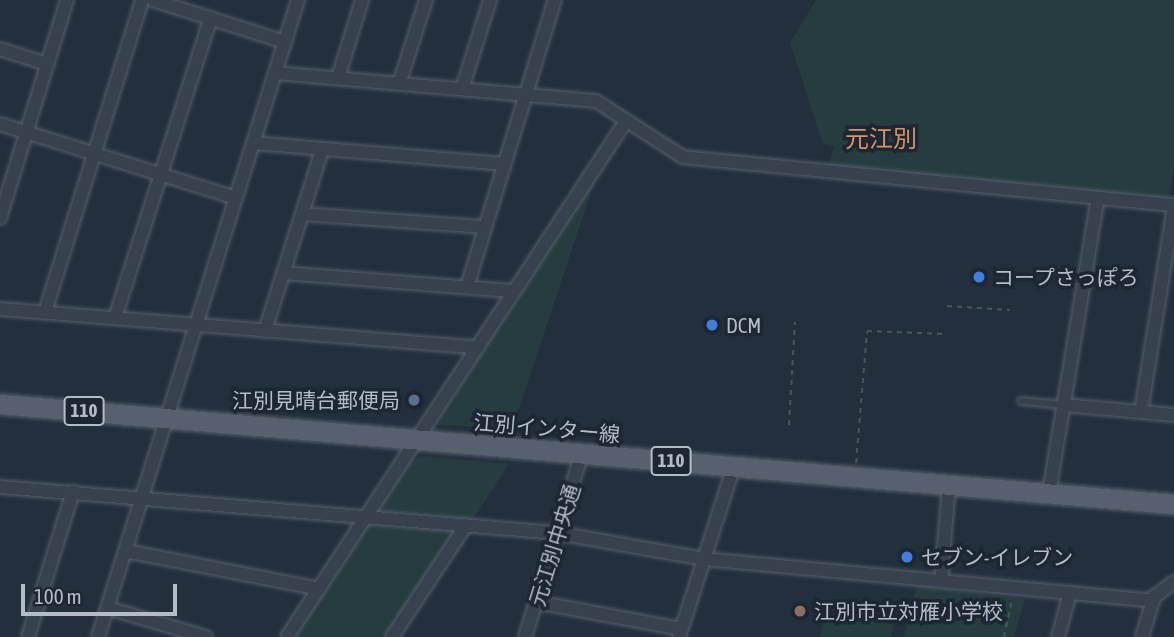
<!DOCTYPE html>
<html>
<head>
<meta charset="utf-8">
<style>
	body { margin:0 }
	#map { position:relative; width:1174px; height:637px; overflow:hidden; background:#242f3e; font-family:"Asap Condensed","Noto Sans JP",sans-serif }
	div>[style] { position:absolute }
	.green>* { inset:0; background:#263c3f }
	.path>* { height:2px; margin-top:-1px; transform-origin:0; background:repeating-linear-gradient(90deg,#44595c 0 5px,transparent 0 10px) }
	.roads { filter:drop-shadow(0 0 2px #565f6c) drop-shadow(0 0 2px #565f6c) }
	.lane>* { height:6px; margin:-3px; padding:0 3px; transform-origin:3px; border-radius:3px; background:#38414e }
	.street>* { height:12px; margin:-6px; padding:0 6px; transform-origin:6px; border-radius:6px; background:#38414e }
	.primary>* { height:19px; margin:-9.5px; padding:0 9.5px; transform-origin:9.5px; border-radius:9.5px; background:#56606e }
	.dots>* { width:19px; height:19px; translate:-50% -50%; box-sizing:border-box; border:4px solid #1d2633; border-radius:50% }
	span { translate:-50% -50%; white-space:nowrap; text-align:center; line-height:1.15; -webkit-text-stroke:7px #1d2633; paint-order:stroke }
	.shield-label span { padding:2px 5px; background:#1d2633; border:2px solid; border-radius:5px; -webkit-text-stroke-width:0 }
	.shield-label { font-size:19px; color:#b4bcc9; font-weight:700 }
	.poi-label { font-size:21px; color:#b4bcc9 }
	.left { translate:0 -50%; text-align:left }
	.right { translate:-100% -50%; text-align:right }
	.street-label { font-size:21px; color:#b4bcc9 }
	.quarter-label { font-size:24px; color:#d59563 }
	.scale { position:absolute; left:21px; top:584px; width:156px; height:32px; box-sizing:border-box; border:4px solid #b4bcc9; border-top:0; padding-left:9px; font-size:21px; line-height:24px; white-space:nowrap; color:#b4bcc9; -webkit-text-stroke:5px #1d2633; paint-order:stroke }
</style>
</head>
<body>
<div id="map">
	<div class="green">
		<div style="clip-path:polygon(816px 0,1174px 0,1174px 169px,1169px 199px,828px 167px,834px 146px,823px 144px,790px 43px)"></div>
		<div style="clip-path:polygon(596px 177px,512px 430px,430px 424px)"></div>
		<div style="clip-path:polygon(422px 456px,509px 464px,473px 519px,384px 512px,381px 505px,411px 460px)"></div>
		<div style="clip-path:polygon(369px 521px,457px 531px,388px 637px,292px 637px)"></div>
		<div style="clip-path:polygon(917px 585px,1025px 599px,1014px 637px,904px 637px)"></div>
		<div style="clip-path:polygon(841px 612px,894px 625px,891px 637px,819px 637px,826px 617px)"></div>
	</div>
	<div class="path">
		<div style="left:947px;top:306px;width:63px;rotate:3.6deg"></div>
		<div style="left:789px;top:425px;width:103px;rotate:-86.7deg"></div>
		<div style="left:856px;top:463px;width:132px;rotate:-85.2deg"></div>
		<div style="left:867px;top:331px;width:79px;rotate:2.2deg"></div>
		<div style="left:1004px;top:637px;width:40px;rotate:-78deg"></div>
	</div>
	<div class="roads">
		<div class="lane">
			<div style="left:1021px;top:401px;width:43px;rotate:5.3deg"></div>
		</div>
		<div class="street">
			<div style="left:153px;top:0;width:139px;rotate:17.7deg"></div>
			<div style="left:0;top:49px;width:49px;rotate:17.7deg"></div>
			<div style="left:275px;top:73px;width:322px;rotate:5deg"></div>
			<div style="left:596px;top:101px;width:103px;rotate:32.8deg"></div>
			<div style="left:683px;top:157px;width:493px;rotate:5.6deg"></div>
			<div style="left:338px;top:78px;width:82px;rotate:-72.9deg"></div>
			<div style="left:399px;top:84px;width:88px;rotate:-72.2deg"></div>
			<div style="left:462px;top:89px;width:93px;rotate:-72.5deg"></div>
			<div style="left:0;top:124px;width:247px;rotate:17.4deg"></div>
			<div style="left:253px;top:143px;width:252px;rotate:4.8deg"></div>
			<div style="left:302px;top:214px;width:180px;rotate:4.1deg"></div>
			<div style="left:0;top:218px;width:228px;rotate:-72.9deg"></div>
			<div style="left:283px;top:273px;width:232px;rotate:4.5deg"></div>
			<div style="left:467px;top:287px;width:300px;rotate:-73deg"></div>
			<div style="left:0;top:309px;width:479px;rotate:4.6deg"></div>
			<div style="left:45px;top:312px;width:327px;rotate:-72.7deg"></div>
			<div style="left:115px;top:318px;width:315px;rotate:-72.3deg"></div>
			<div style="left:265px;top:331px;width:190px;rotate:-72.5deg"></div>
			<div style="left:1064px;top:405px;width:110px;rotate:5.2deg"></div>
			<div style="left:1141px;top:412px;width:208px;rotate:-80.9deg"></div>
			<div style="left:0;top:487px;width:559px;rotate:4.72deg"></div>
			<div style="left:557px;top:533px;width:149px;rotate:10deg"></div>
			<div style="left:704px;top:559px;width:451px;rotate:5.3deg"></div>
			<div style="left:1049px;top:493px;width:299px;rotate:-80.6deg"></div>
			<div style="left:126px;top:551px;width:197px;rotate:11.1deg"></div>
			<div style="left:941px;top:581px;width:96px;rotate:-85.2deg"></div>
			<div style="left:536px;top:602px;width:147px;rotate:10.5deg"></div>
			<div style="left:108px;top:608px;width:102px;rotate:16.5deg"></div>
			<div style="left:28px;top:637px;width:152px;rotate:-72.8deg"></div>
			<div style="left:98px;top:637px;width:668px;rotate:-72.57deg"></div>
			<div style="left:287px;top:637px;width:617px;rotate:-56.7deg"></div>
			<div style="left:392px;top:637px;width:134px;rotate:-56.5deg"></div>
			<div style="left:525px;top:637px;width:193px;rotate:-72.8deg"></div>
			<div style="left:679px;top:637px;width:180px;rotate:-72.2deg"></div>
			<div style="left:1058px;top:637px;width:46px;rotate:-74.7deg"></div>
			<div style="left:1142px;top:637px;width:42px;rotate:-73.3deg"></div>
			<div style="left:1154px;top:597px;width:25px;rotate:-37deg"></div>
		</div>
		<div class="primary">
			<div style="left:0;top:404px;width:1178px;rotate:4.87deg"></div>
		</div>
	</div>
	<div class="dots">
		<div style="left:979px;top:277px;background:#3f7fe0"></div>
		<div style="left:712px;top:325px;background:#3f7fe0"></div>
		<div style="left:414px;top:400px;background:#5c6f8a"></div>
		<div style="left:907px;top:557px;background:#3f7fe0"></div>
		<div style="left:800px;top:611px;background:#8d6e63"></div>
	</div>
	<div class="shield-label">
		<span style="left:84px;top:411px">110</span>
		<span style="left:671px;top:461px">110</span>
	</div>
	<div class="poi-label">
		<span class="left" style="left:993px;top:277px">コープさっぽろ</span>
		<span class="left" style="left:726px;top:325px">DCM</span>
		<span class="right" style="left:400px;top:400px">江別見晴台郵便局</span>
		<span class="left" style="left:921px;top:557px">セブン-イレブン</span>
		<span class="left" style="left:814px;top:611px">江別市立対雁小学校</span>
	</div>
	<div class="street-label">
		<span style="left:547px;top:428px;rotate:5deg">江別インター線</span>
		<span style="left:554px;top:545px;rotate:-73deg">元江別中央通</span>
	</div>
	<div class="quarter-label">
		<span style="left:881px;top:139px">元江別</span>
	</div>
	<div class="scale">100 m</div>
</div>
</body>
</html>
